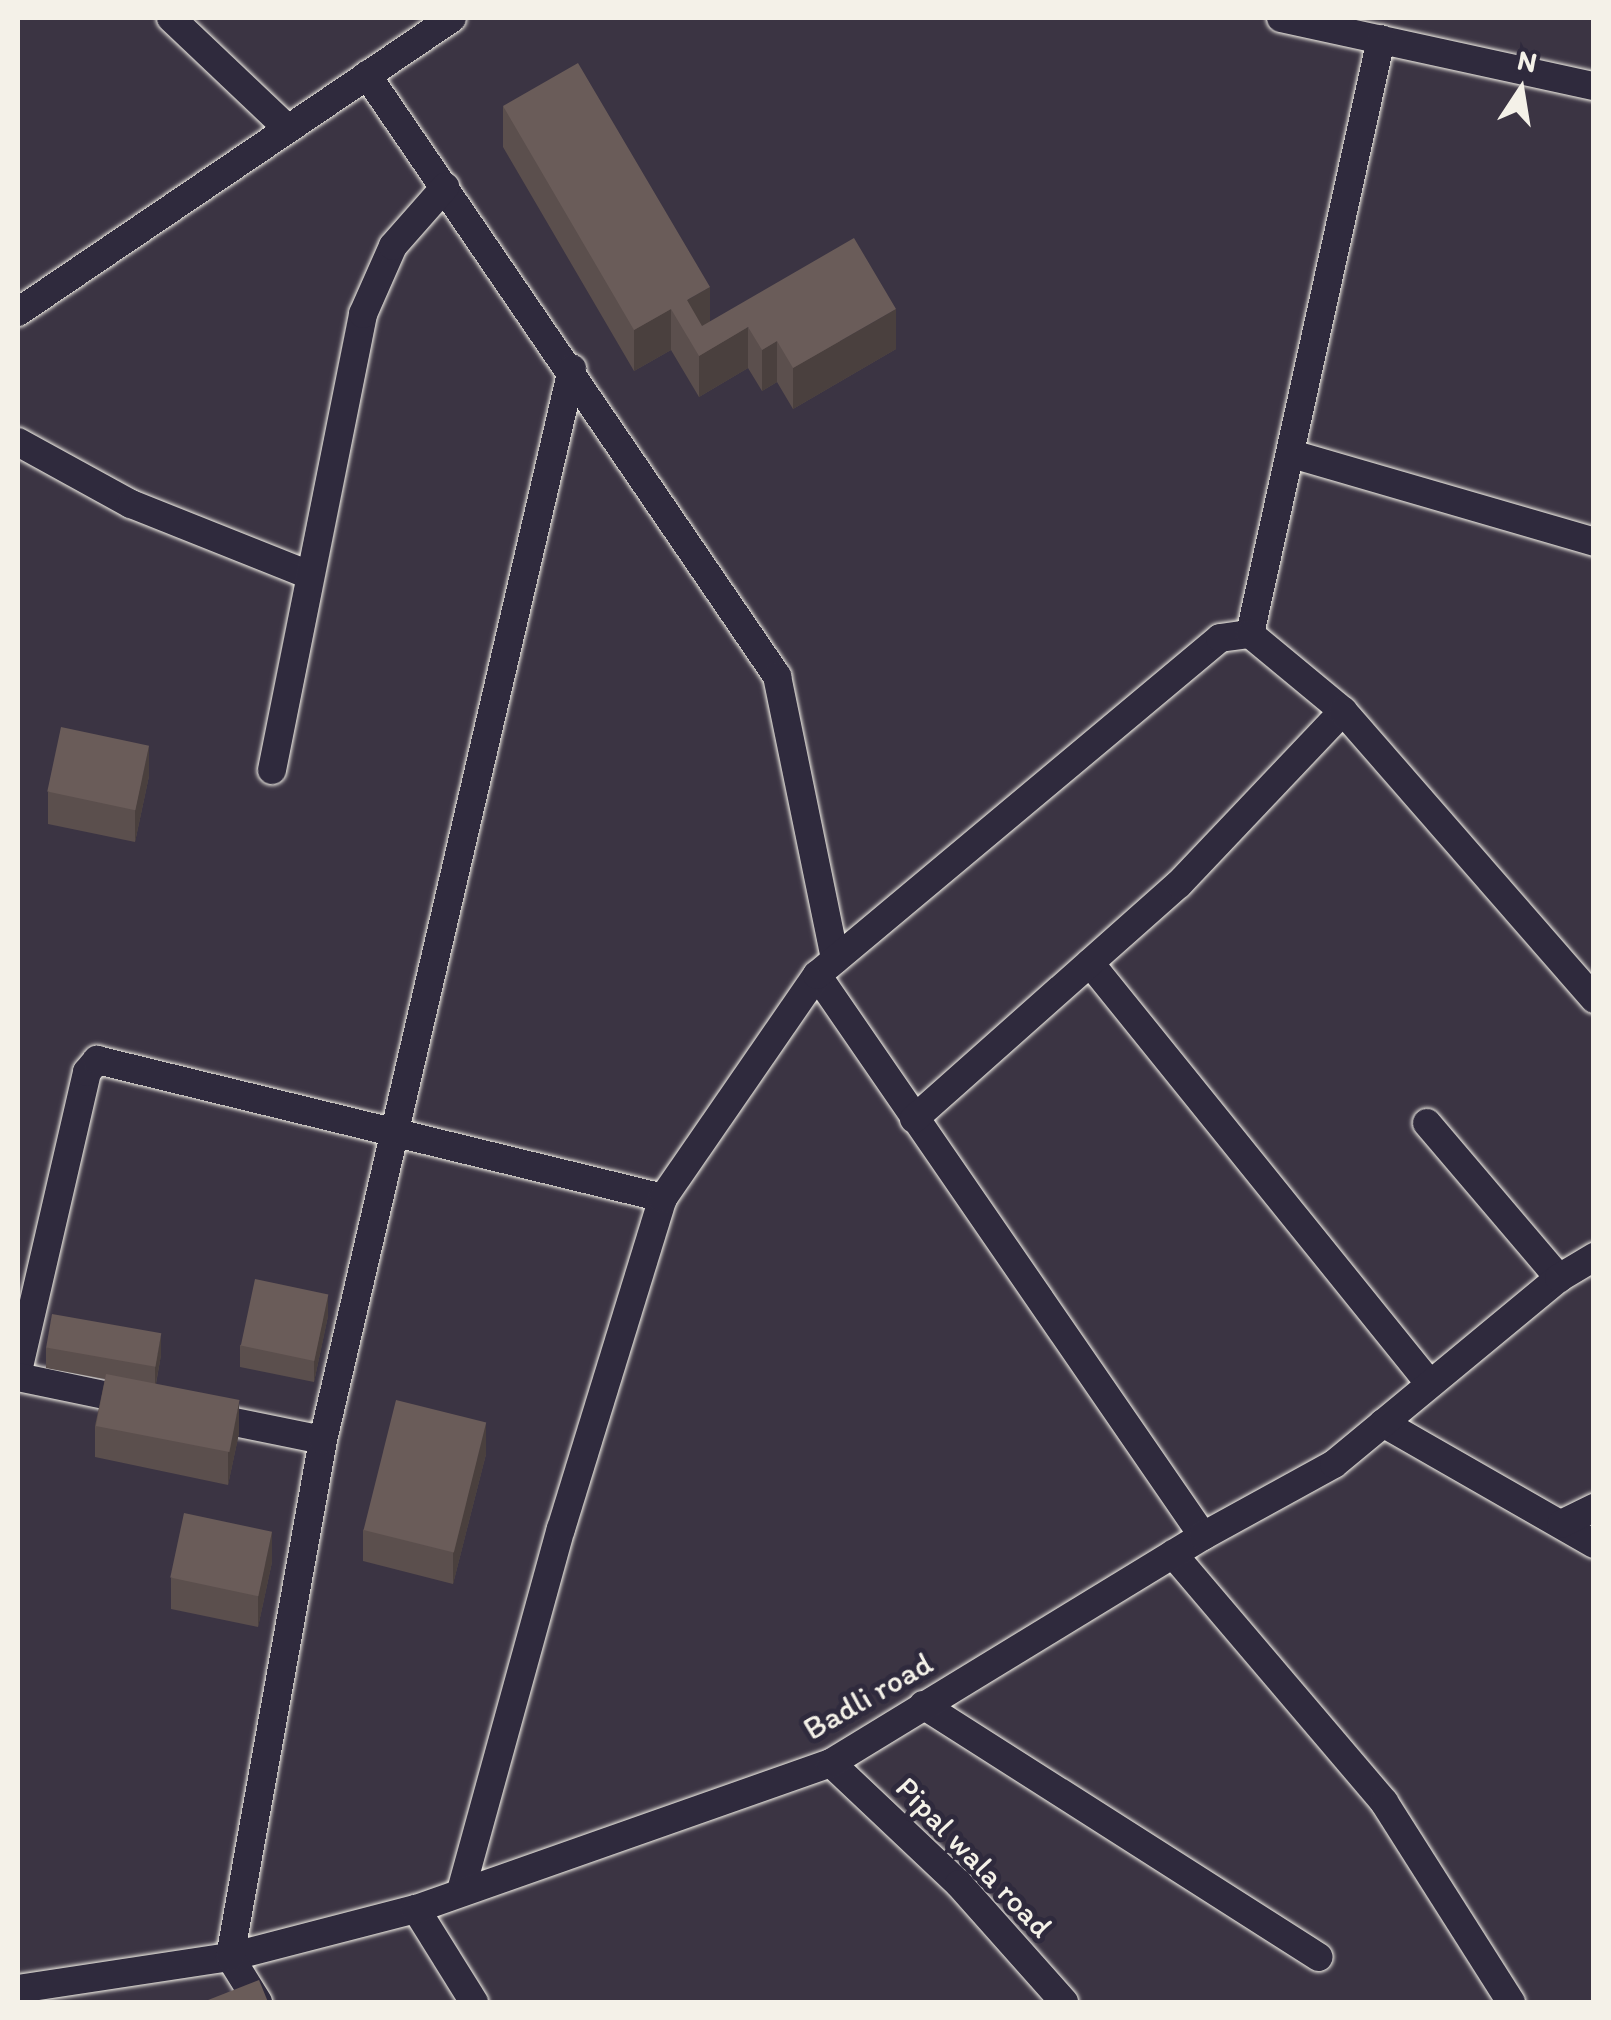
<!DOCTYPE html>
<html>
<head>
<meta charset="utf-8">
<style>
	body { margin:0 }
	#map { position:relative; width:1611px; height:2020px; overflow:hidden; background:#3b3443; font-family:Itim,sans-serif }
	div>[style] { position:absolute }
	.roads { filter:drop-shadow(0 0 2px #f4f1e8) drop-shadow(0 0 2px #f4f1e8) }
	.street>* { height:28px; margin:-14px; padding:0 14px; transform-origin:14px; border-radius:14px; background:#2f2a3d }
	.wall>* { inset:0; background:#5b4f4d }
	.shaded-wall>* { inset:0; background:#4a403e }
	.building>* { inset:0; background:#6a5c59; transform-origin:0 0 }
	span { translate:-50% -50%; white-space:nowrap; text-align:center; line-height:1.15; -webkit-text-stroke:10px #2f2a3d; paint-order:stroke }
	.street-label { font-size:32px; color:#f4f1e8 }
	.frame { position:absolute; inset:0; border:20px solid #f4f1e8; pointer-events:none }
	.north { position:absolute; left:1471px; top:40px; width:100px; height:100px; -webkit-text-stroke:8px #2f2a3d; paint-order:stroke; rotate:12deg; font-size:28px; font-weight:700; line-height:40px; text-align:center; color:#f4f1e8 }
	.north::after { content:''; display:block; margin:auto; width:35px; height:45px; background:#f4f1e8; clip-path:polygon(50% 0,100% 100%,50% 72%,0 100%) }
</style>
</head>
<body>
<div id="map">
	<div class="roads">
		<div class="street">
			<div style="left:171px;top:18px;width:161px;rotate:43.5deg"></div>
			<div style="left:1281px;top:18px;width:320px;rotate:12.3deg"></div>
			<div style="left:367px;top:75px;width:728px;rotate:55.7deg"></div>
			<div style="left:777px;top:676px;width:289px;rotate:78.4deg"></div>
			<div style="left:18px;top:312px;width:524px;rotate:-34.11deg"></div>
			<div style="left:18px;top:442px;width:129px;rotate:28.8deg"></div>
			<div style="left:131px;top:504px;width:192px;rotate:21.7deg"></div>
			<div style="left:1292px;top:454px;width:315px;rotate:16.2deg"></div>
			<div style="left:1250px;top:634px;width:609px;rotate:-77.58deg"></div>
			<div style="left:272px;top:770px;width:465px;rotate:-78.7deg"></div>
			<div style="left:363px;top:314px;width:74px;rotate:-66.2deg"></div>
			<div style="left:393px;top:246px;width:79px;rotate:-48.6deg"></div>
			<div style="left:1090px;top:963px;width:541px;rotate:51.08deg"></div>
			<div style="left:817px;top:975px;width:681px;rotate:55.47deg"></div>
			<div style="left:914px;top:1119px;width:354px;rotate:-41.6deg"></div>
			<div style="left:1179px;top:884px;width:238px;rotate:-46.5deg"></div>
			<div style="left:1427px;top:1123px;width:204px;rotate:49.6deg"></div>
			<div style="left:18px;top:1371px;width:307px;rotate:-77deg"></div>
			<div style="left:87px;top:1072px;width:16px;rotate:-50deg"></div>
			<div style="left:97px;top:1060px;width:583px;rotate:13.7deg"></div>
			<div style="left:18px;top:1377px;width:123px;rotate:11.8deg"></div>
			<div style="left:205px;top:1416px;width:120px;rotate:11.5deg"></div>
			<div style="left:1383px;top:1423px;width:243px;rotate:29.8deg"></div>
			<div style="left:1561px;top:1524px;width:37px;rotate:-26deg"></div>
			<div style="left:1173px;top:1554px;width:326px;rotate:49.6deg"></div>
			<div style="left:1384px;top:1802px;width:237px;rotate:57.6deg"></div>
			<div style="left:923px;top:1705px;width:469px;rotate:32.5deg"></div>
			<div style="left:831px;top:1763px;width:176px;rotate:43.4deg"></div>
			<div style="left:959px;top:1884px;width:158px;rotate:48.3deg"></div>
			<div style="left:461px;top:1891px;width:376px;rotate:-74.6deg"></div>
			<div style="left:561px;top:1529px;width:346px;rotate:-72.9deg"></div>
			<div style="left:663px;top:1198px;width:271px;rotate:-55.4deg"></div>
			<div style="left:817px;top:975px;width:525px;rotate:-39.9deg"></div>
			<div style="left:1220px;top:638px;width:30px;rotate:-8deg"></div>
			<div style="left:1250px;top:634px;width:121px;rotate:39.6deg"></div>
			<div style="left:1343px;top:711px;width:382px;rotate:48.9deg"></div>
			<div style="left:416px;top:1909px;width:110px;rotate:58.1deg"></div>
			<div style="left:18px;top:1989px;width:214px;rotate:-8.6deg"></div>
			<div style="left:230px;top:1957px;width:192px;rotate:-14.5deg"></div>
			<div style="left:416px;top:1909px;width:440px;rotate:-19.4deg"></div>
			<div style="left:831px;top:1763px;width:436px;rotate:-31.4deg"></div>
			<div style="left:1203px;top:1536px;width:149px;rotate:-28.8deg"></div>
			<div style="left:1334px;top:1464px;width:292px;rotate:-39.6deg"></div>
			<div style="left:1559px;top:1278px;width:41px;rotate:-31deg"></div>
			<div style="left:258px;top:2002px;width:53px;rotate:-121.9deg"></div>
			<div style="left:230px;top:1957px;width:525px;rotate:-79.8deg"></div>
			<div style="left:323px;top:1440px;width:1100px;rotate:-76.91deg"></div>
		</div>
	</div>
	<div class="wall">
		<div style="clip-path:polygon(503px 106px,710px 322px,896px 349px,793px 409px,777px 382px,762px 391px,748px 368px,699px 397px,671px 350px,634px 371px,503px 147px)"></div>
		<div style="clip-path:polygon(149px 776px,135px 842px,48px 824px,48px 792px)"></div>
		<div style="clip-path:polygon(328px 1316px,314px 1382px,240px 1367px,240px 1345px)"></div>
		<div style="clip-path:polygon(46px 1347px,161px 1355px,156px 1384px,239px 1433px,228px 1485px,95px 1457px,95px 1426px,105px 1379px,46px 1368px)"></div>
		<div style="clip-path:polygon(486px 1454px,453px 1584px,363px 1561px,363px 1530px)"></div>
		<div style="clip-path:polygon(272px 1562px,258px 1627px,171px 1609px,171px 1578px)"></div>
	</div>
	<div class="shaded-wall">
		<div style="clip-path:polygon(710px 287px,710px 327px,689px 340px,687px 300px)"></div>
		<div style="clip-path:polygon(671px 309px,671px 350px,634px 371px,634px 330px)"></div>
		<div style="clip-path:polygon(896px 309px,896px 349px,793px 409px,793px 368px)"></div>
		<div style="clip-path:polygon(748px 327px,748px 368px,699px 397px,699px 356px)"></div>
		<div style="clip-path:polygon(777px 341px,777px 382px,762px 391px,762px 350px)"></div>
		<div style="clip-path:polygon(149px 745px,149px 776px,135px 842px,135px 810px)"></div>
		<div style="clip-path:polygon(328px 1295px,328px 1316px,314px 1382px,314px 1361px)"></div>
		<div style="clip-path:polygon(161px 1334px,161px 1355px,155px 1388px,155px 1367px)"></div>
		<div style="clip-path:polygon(239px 1401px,239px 1433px,228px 1485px,228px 1453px)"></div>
		<div style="clip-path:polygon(486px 1423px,486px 1454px,453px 1584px,453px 1552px)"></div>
		<div style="clip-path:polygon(272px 1531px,272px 1562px,258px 1627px,258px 1596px)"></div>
	</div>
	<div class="building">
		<div style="clip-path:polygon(578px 63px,710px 287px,687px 300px,702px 326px,854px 238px,896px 309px,793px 368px,777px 341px,762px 350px,748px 327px,699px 356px,671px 309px,634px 330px,503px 106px)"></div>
		<div style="left:61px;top:727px;width:90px;height:66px;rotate:12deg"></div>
		<div style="left:255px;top:1279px;width:75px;height:68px;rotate:12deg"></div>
		<div style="left:52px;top:1314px;width:111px;height:34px;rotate:10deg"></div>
		<div style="left:106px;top:1374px;width:136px;height:53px;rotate:11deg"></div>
		<div style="left:396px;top:1400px;width:93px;height:134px;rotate:14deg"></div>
		<div style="left:184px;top:1513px;width:90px;height:66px;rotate:12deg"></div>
		<div style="clip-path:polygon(259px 1980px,268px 2002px,203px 2002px)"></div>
	</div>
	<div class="street-label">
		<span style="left:868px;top:1696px;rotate:-30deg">Badli road</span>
		<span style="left:974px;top:1857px;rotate:46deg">Pipal wala road</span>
	</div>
	<div class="frame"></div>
	<div class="north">N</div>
</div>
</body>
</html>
